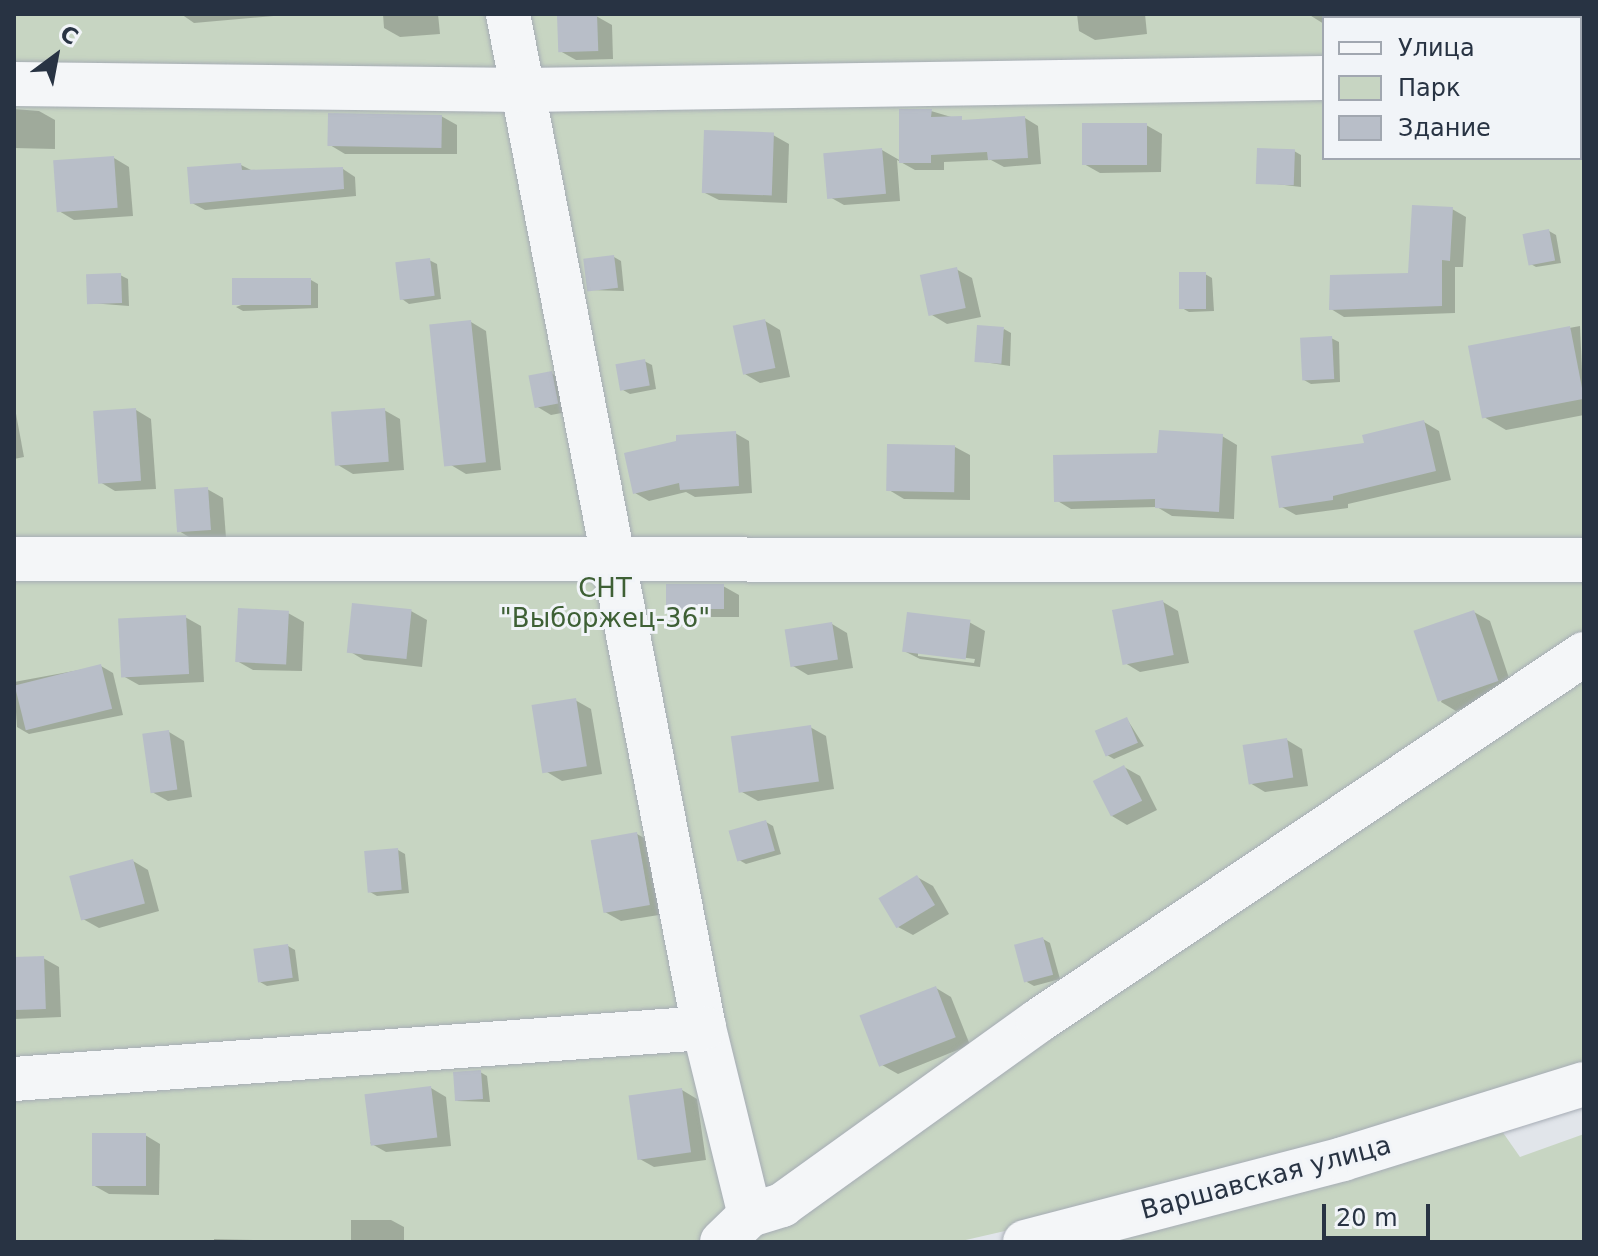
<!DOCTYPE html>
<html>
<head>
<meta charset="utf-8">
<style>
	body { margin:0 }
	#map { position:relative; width:1598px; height:1256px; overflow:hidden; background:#e1e5ea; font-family:"DejaVu Sans",sans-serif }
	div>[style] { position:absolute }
	.green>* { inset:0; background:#c7d5c2 }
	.shadow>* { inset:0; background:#0003; transform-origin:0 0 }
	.building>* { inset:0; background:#b8bec8; transform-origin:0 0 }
	.roads { filter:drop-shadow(0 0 2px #a6acb5) drop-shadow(0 0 2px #a6acb5) }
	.minor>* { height:44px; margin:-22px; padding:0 22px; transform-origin:22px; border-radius:22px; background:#f4f6f8 }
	span { translate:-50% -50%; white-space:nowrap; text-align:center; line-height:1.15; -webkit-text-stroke:6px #f1f4f8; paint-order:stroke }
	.park-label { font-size:26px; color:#3e6035 }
	.street-label { font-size:26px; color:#283343 }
	.frame { position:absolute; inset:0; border:16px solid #283343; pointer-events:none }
	.legend { position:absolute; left:1322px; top:16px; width:260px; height:144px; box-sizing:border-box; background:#f1f4f8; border:2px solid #a1a7b0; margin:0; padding:10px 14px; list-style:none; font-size:24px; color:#283343 }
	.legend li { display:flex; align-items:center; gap:16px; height:40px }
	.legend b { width:40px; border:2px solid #a1a7b0 }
	.north { position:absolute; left:16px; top:16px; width:80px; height:80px; -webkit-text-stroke:6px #f1f4f8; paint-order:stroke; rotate:32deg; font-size:22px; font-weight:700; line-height:32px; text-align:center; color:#283343 }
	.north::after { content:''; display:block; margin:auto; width:28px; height:36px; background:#283343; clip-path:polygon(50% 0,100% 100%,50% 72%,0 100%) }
	.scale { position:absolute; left:1322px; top:1204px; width:108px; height:36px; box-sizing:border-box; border:4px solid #283343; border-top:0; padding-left:10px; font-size:24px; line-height:28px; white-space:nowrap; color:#283343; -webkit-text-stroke:6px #f1f4f8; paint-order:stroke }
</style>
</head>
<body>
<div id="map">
	<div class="green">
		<div style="clip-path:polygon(evenodd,14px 14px,1584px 14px,1584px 1070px,1074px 1215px,957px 1242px,14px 1242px,14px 14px,1324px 18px,1580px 18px,1580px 158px,1324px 158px,1324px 18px)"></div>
		<div style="clip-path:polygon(1490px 1114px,1520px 1157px,1584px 1134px,1584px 1242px,1022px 1242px)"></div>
	</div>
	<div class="shadow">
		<div style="clip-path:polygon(181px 14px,296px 14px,194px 23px)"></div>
		<div style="clip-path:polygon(383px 14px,438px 14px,440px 34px,400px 37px,384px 28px)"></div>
		<div style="clip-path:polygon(1077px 14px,1145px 14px,1147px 34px,1095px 40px,1079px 31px)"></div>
		<div style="clip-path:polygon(1308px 14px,1379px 14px,1324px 18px,1324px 24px)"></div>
		<div style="left:1446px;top:14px;width:64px;height:4px"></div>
		<div style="clip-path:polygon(596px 16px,612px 25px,613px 59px,576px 60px,560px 51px)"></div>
		<div style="clip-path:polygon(14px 109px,39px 111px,55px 120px,55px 149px,14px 148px)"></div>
		<div style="clip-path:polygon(931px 111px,968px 122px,1025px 118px,1038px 126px,1041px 164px,1004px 167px,991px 160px,944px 162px,944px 170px,915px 170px,897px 160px,900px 201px,844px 205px,828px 196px,882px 150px,901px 161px)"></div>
		<div style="clip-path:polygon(441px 116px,457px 125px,457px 154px,345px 154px,330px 145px)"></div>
		<div style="clip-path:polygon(1146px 125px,1162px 134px,1161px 172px,1100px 173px,1084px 164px)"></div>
		<div style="clip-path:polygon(773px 135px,789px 144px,787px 203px,719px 200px,703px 192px)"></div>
		<div style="clip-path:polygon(1294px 151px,1301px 155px,1301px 187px,1259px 182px)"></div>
		<div style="clip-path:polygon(114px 158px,129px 167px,133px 216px,74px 220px,59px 211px)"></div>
		<div style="clip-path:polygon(241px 165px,253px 171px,343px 169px,355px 177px,356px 196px,205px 210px,192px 203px)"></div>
		<div style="clip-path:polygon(1452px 209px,1466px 217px,1463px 267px,1455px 267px,1455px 313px,1344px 317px,1331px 309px,1410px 275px)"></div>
		<div style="clip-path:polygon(1549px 231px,1556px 235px,1561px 263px,1536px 267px,1529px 263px)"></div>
		<div style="clip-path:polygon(614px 257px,621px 261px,624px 291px,589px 290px)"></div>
		<div style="clip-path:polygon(429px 260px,437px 264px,441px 299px,409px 304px,402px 299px)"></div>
		<div style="clip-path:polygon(956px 269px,972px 278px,981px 317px,947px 324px,932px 315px)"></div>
		<div style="clip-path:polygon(1205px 274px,1212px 278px,1214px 311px,1189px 312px,1182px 308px)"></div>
		<div style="clip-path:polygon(120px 275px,128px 279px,129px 306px,90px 303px)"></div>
		<div style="clip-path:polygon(311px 280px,318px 284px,318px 308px,243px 311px,236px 307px)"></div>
		<div style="clip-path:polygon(765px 321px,780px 330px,790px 377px,760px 383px,745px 374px)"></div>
		<div style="clip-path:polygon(471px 322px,486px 331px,501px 470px,466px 474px,451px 465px,431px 326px)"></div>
		<div style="clip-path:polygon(1580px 326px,1584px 415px,1506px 430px,1484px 417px,1471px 346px)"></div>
		<div style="clip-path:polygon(1004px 329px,1011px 333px,1010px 366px,977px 361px)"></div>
		<div style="clip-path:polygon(1331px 338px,1339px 342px,1340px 382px,1311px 384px,1304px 380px)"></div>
		<div style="clip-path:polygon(644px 361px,652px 365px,656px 389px,630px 394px,623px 390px)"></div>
		<div style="clip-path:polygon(551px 373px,567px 382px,572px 411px,551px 415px,536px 406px)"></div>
		<div style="clip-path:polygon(14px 403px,24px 457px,14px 459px)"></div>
		<div style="clip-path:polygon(136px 410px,151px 419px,156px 489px,115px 491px,100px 482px)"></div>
		<div style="clip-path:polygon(384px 410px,400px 419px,404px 470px,353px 474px,338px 465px)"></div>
		<div style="clip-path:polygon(1424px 422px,1439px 431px,1451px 480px,1348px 504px,1348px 508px,1296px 515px,1280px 506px,1367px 444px)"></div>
		<div style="clip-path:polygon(735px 433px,749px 441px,752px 493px,695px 497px,686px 492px,649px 501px,635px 493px)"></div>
		<div style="clip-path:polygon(1222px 436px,1237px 445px,1234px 519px,1172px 516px,1157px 507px,1071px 509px,1056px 500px,1159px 455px)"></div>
		<div style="clip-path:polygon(955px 447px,970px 455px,970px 500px,904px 499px,889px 490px)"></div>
		<div style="clip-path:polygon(207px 489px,223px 498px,226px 538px,194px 540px,179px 531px)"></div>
		<div style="clip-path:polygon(723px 586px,739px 595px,739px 617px,684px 617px,668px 608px)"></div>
		<div style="clip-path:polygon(1163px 602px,1178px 611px,1189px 663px,1140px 672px,1125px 663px)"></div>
		<div style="clip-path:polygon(411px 611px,427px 620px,422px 667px,364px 660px,349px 651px)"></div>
		<div style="clip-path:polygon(1474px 612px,1490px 621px,1513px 690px,1456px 711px,1441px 702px)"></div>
		<div style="clip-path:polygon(288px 613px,304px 622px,302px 671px,253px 670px,237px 661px)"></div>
		<div style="clip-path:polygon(185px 617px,201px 626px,204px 682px,139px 685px,123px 676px)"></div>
		<div style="clip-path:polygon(evenodd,969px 622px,985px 631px,980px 667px,920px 659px,904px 651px,969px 622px,918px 652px,975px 659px,974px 663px,918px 656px,918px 652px)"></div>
		<div style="clip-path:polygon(832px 624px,847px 633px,853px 668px,808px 675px,793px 666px)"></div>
		<div style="clip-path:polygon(101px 666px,113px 673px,123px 715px,29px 734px,17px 727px,14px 682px)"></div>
		<div style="clip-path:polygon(575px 700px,591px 709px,602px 774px,562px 781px,547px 772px)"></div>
		<div style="clip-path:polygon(1127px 719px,1144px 746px,1114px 759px,1107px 755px)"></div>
		<div style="clip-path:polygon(810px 727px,826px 736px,834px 789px,758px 801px,742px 792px)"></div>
		<div style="clip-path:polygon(169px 732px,184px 741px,192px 797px,168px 801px,152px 792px)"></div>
		<div style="clip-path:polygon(1287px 740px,1302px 749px,1308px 786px,1265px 792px,1250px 783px)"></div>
		<div style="clip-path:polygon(1124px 767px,1140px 776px,1157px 810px,1127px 825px,1112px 816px)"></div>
		<div style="clip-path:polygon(766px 822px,773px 826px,781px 854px,746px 864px,739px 860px)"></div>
		<div style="clip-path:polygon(637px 834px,653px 843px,665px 914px,621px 921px,605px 912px)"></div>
		<div style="clip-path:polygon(398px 850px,405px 854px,409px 893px,377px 896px,370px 892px)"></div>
		<div style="clip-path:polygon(133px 861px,148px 870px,159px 911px,99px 928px,83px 919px)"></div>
		<div style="clip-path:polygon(917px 877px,933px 886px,949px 914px,913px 935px,898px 927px)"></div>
		<div style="clip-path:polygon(1043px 939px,1050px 943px,1060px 979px,1034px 986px,1027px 982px)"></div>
		<div style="clip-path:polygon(288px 946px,295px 950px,299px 981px,267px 986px,260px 982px)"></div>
		<div style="clip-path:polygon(43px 958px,59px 967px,61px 1017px,14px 1019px,14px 959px)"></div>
		<div style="clip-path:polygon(936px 988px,951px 997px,970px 1045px,898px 1074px,882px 1065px)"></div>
		<div style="clip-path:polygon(480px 1072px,487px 1076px,490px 1102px,457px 1101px)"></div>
		<div style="clip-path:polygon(431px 1088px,446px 1097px,451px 1146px,386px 1152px,370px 1143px)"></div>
		<div style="clip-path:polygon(682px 1090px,697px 1099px,706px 1160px,654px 1167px,638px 1158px)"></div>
		<div style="clip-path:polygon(145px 1135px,160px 1144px,159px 1195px,109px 1194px,93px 1185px)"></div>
		<div style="clip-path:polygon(351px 1220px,391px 1220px,404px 1227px,404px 1242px,351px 1242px)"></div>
		<div style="clip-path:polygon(214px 1239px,254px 1240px,258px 1242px,214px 1242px)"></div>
	</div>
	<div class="building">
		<div style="left:597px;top:14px;width:37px;height:40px;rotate:88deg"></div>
		<div style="clip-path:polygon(899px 109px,932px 109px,931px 117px,962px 116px,962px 120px,1025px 116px,1028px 158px,988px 160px,987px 152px,931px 155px,931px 163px,899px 163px)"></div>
		<div style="left:328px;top:113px;width:114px;height:33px;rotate:1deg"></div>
		<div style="left:1082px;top:123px;width:65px;height:42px"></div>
		<div style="left:704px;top:130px;width:70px;height:63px;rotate:2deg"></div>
		<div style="left:882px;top:148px;width:46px;height:59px;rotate:85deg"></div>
		<div style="left:1257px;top:148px;width:38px;height:36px;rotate:2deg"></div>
		<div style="left:114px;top:156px;width:52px;height:61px;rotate:86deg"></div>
		<div style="clip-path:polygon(241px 163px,242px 170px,343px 167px,344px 189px,190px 204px,187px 167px)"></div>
		<div style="clip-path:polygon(1412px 205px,1453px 207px,1450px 261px,1442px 260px,1442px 306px,1329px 310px,1330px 275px,1408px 273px)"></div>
		<div style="left:1549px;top:229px;width:32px;height:27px;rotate:79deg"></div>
		<div style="left:614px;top:255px;width:33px;height:31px;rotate:83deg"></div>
		<div style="left:430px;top:258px;width:38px;height:35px;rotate:83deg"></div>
		<div style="left:957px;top:267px;width:42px;height:38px;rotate:78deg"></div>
		<div style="left:1179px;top:272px;width:27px;height:37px"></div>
		<div style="left:121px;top:273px;width:30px;height:35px;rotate:88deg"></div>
		<div style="left:311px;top:278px;width:27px;height:79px;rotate:90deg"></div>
		<div style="left:765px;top:319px;width:50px;height:33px;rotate:78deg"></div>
		<div style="left:471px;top:320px;width:143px;height:42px;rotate:84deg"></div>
		<div style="left:977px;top:325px;width:27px;height:37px;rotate:4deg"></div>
		<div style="left:1570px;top:326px;width:74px;height:104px;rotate:79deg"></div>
		<div style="left:1332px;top:336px;width:43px;height:32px;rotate:87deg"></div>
		<div style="left:645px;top:359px;width:27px;height:30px;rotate:80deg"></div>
		<div style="left:552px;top:371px;width:33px;height:24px;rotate:79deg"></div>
		<div style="left:136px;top:408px;width:73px;height:43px;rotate:86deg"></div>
		<div style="left:385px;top:408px;width:54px;height:54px;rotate:86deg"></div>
		<div style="clip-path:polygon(1424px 420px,1436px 471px,1333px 496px,1333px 500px,1279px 508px,1271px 456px,1364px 443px,1362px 435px)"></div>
		<div style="clip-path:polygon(1159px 430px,1223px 434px,1219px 512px,1155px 508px,1155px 499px,1054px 502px,1053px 455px,1157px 453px)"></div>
		<div style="clip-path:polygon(736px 431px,739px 486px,680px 490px,679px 483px,633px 494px,624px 453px,676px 441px,676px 435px)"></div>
		<div style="left:887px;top:444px;width:68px;height:47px;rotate:1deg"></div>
		<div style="left:208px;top:487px;width:43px;height:34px;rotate:86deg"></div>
		<div style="left:666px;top:584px;width:58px;height:25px"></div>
		<div style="left:1163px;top:600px;width:56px;height:52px;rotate:79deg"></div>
		<div style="left:352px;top:603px;width:60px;height:50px;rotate:6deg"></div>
		<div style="left:238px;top:608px;width:51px;height:54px;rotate:3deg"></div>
		<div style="left:1474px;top:610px;width:75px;height:64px;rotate:71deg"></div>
		<div style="left:907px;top:612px;width:64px;height:40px;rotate:7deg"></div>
		<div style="left:186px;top:615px;width:59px;height:68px;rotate:87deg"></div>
		<div style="left:832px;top:622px;width:38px;height:48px;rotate:81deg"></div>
		<div style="left:101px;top:664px;width:46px;height:89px;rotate:76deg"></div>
		<div style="left:576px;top:698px;width:69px;height:45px;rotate:81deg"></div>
		<div style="left:1127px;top:717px;width:28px;height:35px;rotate:67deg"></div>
		<div style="left:811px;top:725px;width:57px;height:81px;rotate:82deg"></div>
		<div style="left:169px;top:730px;width:60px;height:27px;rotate:82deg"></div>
		<div style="left:1287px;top:738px;width:40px;height:45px;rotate:81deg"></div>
		<div style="left:1124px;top:765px;width:40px;height:35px;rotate:63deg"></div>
		<div style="left:766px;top:820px;width:32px;height:39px;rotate:74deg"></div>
		<div style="left:637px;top:832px;width:74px;height:47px;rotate:80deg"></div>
		<div style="left:398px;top:848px;width:42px;height:34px;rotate:85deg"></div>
		<div style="left:133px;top:859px;width:46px;height:66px;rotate:75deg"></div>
		<div style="left:917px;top:875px;width:35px;height:45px;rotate:59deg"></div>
		<div style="left:1043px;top:937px;width:39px;height:30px;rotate:75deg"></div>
		<div style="left:288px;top:944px;width:34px;height:35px;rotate:82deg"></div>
		<div style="left:44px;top:956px;width:53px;height:30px;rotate:88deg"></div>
		<div style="left:936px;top:986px;width:55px;height:82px;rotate:69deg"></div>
		<div style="left:481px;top:1070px;width:29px;height:28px;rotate:86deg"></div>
		<div style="left:431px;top:1086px;width:52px;height:67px;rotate:83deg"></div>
		<div style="left:682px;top:1088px;width:65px;height:54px;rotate:82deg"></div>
		<div style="left:92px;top:1133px;width:54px;height:53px"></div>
	</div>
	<div class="roads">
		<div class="minor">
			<div style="left:508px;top:14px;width:1033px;rotate:79.06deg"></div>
			<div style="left:704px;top:1028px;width:193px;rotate:76.2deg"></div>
			<div style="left:1580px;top:74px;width:4px"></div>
			<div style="left:14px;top:84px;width:510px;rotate:0.67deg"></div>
			<div style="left:524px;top:90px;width:800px;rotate:-0.86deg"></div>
			<div style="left:14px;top:559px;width:1570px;rotate:0.04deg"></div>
			<div style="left:14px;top:1079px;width:692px;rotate:-4.23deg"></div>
			<div style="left:722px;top:1242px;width:39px;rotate:-44deg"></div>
			<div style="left:750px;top:1215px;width:34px;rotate:-17deg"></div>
			<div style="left:782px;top:1205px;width:315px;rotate:-35.7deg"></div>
			<div style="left:1038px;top:1021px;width:658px;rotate:-33.91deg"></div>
			<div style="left:1025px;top:1242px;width:329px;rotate:-14.6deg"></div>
			<div style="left:1343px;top:1159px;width:252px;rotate:-17.3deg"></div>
		</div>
	</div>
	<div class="park-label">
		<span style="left:605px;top:604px">СНТ<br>"Выборжец-36"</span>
	</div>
	<div class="street-label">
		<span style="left:1266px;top:1178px;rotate:-15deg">Варшавская улица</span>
	</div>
	<div class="frame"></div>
	<ul class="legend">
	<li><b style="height:10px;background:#f4f6f8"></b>Улица</li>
	<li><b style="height:22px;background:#c7d5c2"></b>Парк</li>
	<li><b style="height:22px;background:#b8bec8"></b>Здание</li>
	</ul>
	<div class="north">С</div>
	<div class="scale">20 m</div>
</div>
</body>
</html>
